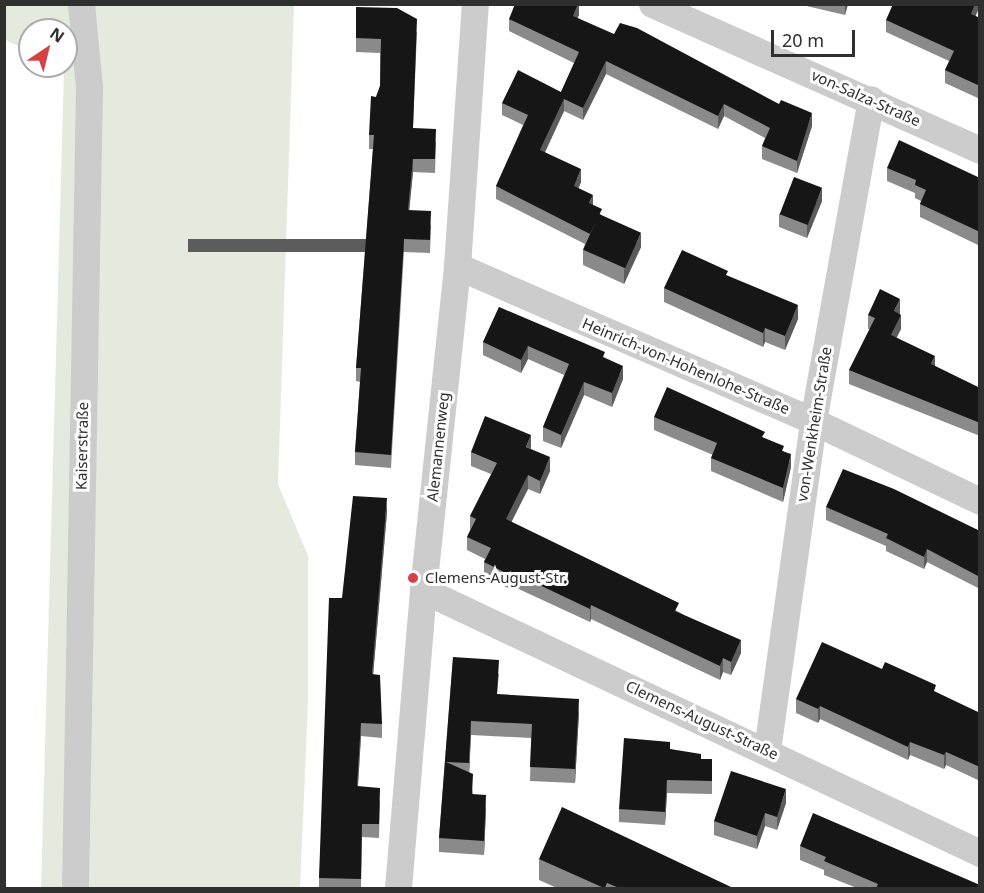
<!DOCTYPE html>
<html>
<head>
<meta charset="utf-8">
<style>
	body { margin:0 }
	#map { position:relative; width:984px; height:893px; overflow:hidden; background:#fff; font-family:"Noto Sans",sans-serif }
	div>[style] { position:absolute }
	.green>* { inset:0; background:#e4ebde }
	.street>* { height:27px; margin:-13.5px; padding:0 13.5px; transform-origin:13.5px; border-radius:13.5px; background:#ccc }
	.wall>* { inset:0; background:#8a8a8a }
	.shaded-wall>* { inset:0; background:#5c5c5c; transform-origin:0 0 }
	.building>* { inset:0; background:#161616; transform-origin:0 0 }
	.dots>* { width:16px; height:16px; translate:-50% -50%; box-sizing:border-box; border:3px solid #fff; border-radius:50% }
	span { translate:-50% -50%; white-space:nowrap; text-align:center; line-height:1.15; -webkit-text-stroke:6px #fff; paint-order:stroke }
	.street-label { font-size:15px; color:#2f2f2f }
	.poi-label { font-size:15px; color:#2f2f2f }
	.left { translate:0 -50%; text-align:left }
	.frame { position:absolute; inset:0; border:6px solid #2f2f2f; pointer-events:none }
	.north { position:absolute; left:18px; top:18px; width:60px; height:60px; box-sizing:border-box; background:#fff; border:2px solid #acacac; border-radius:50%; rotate:35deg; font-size:16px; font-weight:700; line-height:24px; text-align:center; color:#2f2f2f }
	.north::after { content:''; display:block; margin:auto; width:21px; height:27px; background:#d64243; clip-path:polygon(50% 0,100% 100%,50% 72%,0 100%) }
	.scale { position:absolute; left:771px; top:30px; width:84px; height:27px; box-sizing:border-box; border:3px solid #2f2f2f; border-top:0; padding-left:8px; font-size:18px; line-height:21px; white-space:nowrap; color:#2f2f2f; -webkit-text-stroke:4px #fff; paint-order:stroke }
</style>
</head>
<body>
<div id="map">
	<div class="green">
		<div style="clip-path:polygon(4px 5px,294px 5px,278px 484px,308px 556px,308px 703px,300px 888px,41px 888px,64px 71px,56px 66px,66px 66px,66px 30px,30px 30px,30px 51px,5px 40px)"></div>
	</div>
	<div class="street">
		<div style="left:652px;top:4px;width:359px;rotate:24deg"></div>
		<div style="left:457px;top:266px;width:388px;rotate:23.5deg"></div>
		<div style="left:813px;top:421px;width:185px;rotate:25.6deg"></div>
		<div style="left:423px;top:590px;width:616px;rotate:25.28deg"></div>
		<div style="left:767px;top:750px;width:332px;rotate:-82deg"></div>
		<div style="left:813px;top:421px;width:327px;rotate:-79.8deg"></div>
		<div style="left:75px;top:888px;width:801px;rotate:-89deg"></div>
		<div style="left:89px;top:87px;width:83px;rotate:-95.5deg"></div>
		<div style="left:398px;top:888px;width:299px;rotate:-85.2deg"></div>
		<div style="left:423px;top:590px;width:326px;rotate:-84deg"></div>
		<div style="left:457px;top:266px;width:263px;rotate:-86.1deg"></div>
	</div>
	<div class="wall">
		<div style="clip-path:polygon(579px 4px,579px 15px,577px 18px,812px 126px,797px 173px,762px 159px,762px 146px,765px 138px,724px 116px,718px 129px,606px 74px,583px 120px,564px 111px,545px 152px,581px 182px,578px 189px,602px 216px,641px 247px,624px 284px,583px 265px,583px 250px,585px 244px,496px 199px,496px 186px,523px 125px,502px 115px,502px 103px,561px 92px,574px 63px,509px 31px,509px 19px)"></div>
		<div style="clip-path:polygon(798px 4px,848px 4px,845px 15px)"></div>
		<div style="clip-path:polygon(979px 4px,979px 8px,975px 16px,980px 18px,980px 99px,945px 83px,945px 70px,949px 61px,886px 32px,886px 20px)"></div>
		<div style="clip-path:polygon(356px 7px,417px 32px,413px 128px,436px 142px,435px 173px,413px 172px,409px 210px,431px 225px,430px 253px,404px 252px,391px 468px,355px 465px,355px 452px,360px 382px,356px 381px,356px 368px,373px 149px,369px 149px,369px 135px,376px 97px,380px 86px,380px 53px,356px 52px)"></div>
		<div style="clip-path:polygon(887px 168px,980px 178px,980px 246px,920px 217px,920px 204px,921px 201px,915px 198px,915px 193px,887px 181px)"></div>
		<div style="clip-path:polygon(822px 201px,807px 238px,779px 227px,779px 214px)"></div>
		<div style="clip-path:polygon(728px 276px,798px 319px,785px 350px,765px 342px,763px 347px,664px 302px,664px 288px)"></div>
		<div style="clip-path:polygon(499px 307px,605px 358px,623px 379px,612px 407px,584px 395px,561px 448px,543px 441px,543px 427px,564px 375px,528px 359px,521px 373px,483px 355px,483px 342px)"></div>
		<div style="clip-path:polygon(900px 313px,901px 329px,896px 337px,935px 366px,980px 388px,980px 436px,849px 384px,849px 370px,870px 329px,868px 329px,868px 315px)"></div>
		<div style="clip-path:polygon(654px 417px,784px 451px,791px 467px,783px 502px,711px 471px,711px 458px,713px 455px,654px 430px)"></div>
		<div style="clip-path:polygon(531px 449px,550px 471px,540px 494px,528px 489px,511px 522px,679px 612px,741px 653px,731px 675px,723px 672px,720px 680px,591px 619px,590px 622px,510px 585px,508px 588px,484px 576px,484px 562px,485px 559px,467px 550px,467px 537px,470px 530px,470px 516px,491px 474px,471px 466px,471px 452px)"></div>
		<div style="clip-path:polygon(826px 507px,980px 531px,980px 589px,927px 562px,924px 569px,886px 551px,886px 546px,826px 520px)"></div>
		<div style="clip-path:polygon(387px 512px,373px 675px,382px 724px,382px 738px,361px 736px,358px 787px,380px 801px,379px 838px,362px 837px,361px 888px,319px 888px,319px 878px,342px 598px)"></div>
		<div style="clip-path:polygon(453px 657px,499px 674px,497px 694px,579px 713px,575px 783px,530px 781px,531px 738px,471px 735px,469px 772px,473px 794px,486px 809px,484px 855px,439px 852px,439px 838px)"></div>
		<div style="clip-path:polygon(882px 669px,980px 713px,980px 781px,946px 765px,944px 769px,910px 755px,908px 760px,820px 719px,818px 723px,796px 713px,796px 699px)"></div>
		<div style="clip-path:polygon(670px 749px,701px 759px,712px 759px,712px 794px,667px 793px,665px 825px,619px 822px,619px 809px)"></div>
		<div style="clip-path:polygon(786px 803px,777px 830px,765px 826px,757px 849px,714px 835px,714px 821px)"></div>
		<div style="clip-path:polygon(800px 846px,980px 888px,857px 888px,824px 875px,824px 870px,800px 860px)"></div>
		<div style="clip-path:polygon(539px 859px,731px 888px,557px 888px,539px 880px)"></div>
	</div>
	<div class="shaded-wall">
		<div style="clip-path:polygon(578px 4px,579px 4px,579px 15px,573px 29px,573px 16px)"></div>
		<div style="clip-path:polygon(845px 4px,848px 4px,845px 15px)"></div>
		<div style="clip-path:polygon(975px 4px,979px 4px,979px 8px,971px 27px,971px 14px)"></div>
		<div style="clip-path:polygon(606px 61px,606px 74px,583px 120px,583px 108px)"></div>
		<div style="clip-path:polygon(564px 99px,564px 111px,540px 163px,540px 150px)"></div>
		<div style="clip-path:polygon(724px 104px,724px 116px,718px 129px,718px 116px)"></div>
		<div style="clip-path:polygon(812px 113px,812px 126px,797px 173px,797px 161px)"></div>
		<div style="clip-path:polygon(413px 159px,413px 172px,408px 223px,408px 210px)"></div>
		<div style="clip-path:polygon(581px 169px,581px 182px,574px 199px,574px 186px)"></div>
		<div style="clip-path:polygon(822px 188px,822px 201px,807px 238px,807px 225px)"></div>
		<div style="clip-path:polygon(593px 195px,593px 208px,589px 203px)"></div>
		<div style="clip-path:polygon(641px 233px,641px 247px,624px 284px,624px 270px)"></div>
		<div style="left:404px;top:239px;width:13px;height:216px;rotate:90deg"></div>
		<div style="clip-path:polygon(900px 299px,900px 313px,894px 325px,894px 311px)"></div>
		<div style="clip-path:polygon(798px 305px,798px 319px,785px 350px,785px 336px)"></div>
		<div style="clip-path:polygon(901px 315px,901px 329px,891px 349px,891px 335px)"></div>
		<div style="clip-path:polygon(765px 328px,765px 342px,763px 347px,763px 333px)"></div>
		<div style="clip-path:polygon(528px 346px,528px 359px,521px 373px,521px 360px)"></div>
		<div style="clip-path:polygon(935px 356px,935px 370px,931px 364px)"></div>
		<div style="clip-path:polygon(623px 366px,623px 379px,612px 407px,612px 393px)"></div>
		<div style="clip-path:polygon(584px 382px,584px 395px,561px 448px,561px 435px)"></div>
		<div style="clip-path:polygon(531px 435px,531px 449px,526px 447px)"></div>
		<div style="clip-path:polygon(791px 454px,791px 467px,783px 502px,783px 488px)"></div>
		<div style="clip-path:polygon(550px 457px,550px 471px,540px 494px,540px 481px)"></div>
		<div style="clip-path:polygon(528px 475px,528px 489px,506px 533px,506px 519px)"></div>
		<div style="clip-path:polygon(387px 498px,387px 512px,372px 688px,372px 674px)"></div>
		<div style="clip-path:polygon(927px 549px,927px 562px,924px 569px,924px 557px)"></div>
		<div style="clip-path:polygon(510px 571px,510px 585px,508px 588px,508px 574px)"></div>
		<div style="clip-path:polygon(591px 605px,591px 619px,590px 622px,590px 609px)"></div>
		<div style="clip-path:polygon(741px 640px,741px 653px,731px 675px,731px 662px)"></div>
		<div style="clip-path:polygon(723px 658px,723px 672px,720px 680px,720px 666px)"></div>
		<div style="clip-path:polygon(579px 699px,579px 713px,575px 783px,575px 769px)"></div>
		<div style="clip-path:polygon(820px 706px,820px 719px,818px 723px,818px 709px)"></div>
		<div style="clip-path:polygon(471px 721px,471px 735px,469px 777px,469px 763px)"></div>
		<div style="clip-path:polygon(361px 723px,361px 736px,357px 800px,357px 786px)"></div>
		<div style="clip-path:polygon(910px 742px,910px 755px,908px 760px,908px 747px)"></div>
		<div style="clip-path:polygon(946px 752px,946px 765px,944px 769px,944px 755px)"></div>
		<div style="clip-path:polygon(667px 780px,667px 793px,665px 825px,665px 812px)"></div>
		<div style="clip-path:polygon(786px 789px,786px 803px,777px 830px,777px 817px)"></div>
		<div style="clip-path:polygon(486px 795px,486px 809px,484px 855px,484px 841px)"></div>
		<div style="clip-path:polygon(765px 813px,765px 826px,757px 849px,757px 836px)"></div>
	</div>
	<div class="building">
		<div style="clip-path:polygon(515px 4px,578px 4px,573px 16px,614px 34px,620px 23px,637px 28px,779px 104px,781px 100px,812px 113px,797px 161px,762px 146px,770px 128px,724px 104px,718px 116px,606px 61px,583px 108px,564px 99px,540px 150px,581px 169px,574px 186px,593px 195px,589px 203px,602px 209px,590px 234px,496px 186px,528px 115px,502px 103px,518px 70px,561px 92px,579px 52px,509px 19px)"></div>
		<div style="clip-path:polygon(893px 4px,975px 4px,971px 14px,980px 18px,980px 86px,945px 70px,954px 51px,886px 20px)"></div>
		<div style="clip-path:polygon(356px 7px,397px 8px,417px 19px,413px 128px,436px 129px,435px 159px,413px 159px,408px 210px,431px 211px,430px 240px,404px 239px,391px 455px,355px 452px,361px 368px,356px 368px,374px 135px,369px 135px,371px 96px,376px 97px,380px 86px,381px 39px,356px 38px)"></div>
		<div style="clip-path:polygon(899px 140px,980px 178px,980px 232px,920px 204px,926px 190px,915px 185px,916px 180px,887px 168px)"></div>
		<div style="left:794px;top:177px;width:30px;height:40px;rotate:21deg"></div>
		<div style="left:599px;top:214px;width:46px;height:39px;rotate:24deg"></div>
		<div style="clip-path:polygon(682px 250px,728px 271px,726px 275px,798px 305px,785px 336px,765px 328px,763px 333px,664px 288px)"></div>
		<div style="clip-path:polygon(880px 289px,900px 299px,894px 311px,901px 315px,891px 335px,935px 356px,931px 364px,980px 388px,980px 423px,849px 370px,875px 318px,868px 315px)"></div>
		<div style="clip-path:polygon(499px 307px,605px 352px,603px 357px,623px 366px,612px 393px,584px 382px,561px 435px,543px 427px,569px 364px,528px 346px,521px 360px,483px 342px)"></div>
		<div style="clip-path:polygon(667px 387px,765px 432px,762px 437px,784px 446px,782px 451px,791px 454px,783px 488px,711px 458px,717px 443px,654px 417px)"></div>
		<div style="clip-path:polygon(485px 416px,531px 435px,526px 447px,550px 457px,540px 481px,528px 475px,506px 519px,679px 603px,675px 611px,741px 640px,731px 662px,723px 658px,720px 666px,591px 605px,590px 609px,510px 571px,508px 574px,484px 562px,491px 548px,467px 537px,476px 519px,470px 516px,497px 463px,471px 452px)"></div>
		<div style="clip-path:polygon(843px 469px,894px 489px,980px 531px,980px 577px,927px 549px,924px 557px,886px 538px,888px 534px,826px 507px)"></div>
		<div style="clip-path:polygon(353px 496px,387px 498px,372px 674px,380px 675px,382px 724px,361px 723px,357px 786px,380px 788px,379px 824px,362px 824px,361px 879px,319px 878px,329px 598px,342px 598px)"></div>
		<div style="clip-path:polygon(822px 642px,882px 669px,885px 662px,936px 685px,934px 691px,980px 713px,980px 767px,946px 752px,944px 755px,910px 742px,908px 747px,820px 706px,818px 709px,796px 699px)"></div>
		<div style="clip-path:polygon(453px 657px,499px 660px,497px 694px,579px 699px,575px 769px,530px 767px,532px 724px,471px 721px,469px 763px,446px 762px,473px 774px,472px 794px,486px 795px,484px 841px,439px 838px)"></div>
		<div style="clip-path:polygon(624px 738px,670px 742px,670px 749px,701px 754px,701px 759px,712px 759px,712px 781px,667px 780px,665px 812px,619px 809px)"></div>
		<div style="clip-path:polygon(731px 771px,786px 789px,777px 817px,765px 813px,757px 836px,714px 821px)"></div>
		<div style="clip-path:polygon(562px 807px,731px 887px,730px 888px,619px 888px,607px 883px,605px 888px,604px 888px,539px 859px)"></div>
		<div style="clip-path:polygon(813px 813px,980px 885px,980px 888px,876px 888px,878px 884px,824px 861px,826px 857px,800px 846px)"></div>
	</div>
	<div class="dots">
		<div style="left:413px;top:578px;background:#d64243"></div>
	</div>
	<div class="street-label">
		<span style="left:866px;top:98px;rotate:24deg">von-Salza-Straße</span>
		<span style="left:686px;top:366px;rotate:23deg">Heinrich-von-Hohenlohe-Straße</span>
		<span style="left:814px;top:424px;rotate:-81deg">von-Wenkheim-Straße</span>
		<span style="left:82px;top:446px;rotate:-89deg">Kaiserstraße</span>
		<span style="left:438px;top:447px;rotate:-84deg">Alemannenweg</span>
		<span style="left:702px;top:720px;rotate:25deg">Clemens-August-Straße</span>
	</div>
	<div class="poi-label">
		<span class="left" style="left:425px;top:578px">Clemens-August-Str.</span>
	</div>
	<div class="frame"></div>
	<div class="north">N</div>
	<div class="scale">20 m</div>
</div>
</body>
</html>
